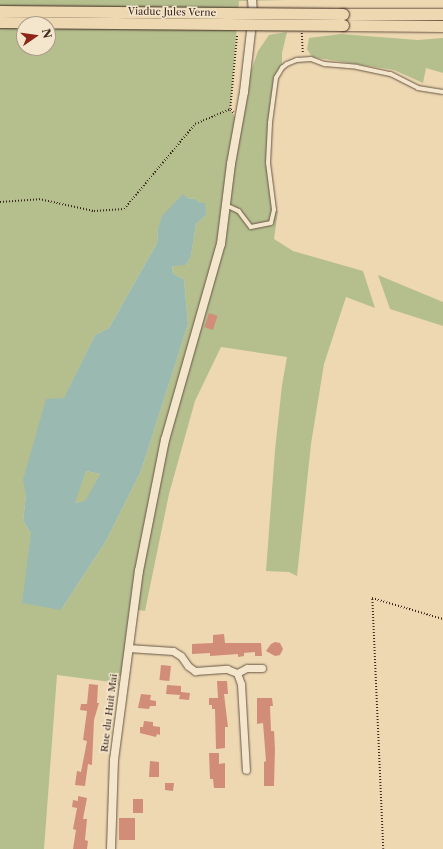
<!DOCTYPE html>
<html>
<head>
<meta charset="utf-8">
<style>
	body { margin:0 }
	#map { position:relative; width:443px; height:849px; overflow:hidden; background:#edd8b2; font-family:"Libre Caslon Text",serif }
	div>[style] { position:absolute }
	.green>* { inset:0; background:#b5bf8e }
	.water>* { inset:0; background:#9ab9b1 }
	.building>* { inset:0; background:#d28d78; transform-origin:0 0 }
	.path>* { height:1.5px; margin-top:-0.75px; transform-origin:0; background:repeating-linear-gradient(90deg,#3d291e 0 1px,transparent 0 3px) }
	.roads { filter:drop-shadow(0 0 1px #695543) drop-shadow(0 0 1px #695543) }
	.service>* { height:3.5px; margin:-1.75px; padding:0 1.75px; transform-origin:1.75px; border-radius:1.75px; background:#f3e6cd }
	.minor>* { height:7px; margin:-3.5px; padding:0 3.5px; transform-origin:3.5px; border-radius:3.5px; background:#f3e6cd }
	.tertiary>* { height:8px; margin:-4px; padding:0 4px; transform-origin:4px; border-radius:4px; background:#f3e6cd }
	.trunk>* { height:11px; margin:-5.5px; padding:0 5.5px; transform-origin:5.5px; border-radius:5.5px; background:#edd8b2 }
	.bridges { filter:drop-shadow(0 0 1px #3d291e) drop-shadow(0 0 1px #3d291e) }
	.trunk-bridge>* { height:11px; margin:-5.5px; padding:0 5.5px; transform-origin:5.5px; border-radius:5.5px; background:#edd8b2 }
	span { translate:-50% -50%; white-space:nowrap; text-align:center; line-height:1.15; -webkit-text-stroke:3px #f3e6cd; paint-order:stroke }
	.street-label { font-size:10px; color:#3d291e }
	.north { position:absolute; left:16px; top:16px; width:40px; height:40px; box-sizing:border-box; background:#f3e6cd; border:1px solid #aa9a87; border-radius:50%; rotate:77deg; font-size:11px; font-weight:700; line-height:16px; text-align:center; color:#3d291e }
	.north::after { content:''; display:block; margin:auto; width:14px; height:18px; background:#8f2418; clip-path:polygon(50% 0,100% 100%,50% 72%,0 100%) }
</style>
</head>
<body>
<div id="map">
	<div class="green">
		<div style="clip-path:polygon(evenodd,0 0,286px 0,239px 1px,230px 109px,235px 117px,240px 113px,244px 92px,258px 51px,269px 35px,287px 32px,282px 53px,282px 68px,276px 78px,270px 123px,268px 163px,274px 210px,278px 211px,274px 239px,293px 251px,363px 271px,375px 308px,346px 297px,324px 364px,311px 444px,297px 576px,289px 572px,266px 571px,275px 450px,282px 385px,287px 357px,221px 347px,195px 401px,169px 494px,145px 611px,132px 609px,124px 678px,119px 676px,119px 686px,111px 682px,57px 675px,44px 849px,0 849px,0 0,24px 24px,48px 24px,48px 48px,24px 48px,24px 24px,0 0,187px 198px,195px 199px,200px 203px,206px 215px,196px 224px,191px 255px,186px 265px,172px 265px,173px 274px,184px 279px,188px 324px,141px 471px,106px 541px,61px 610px,31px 533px,23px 521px,26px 495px,64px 399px,95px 335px,109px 328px,157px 243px,158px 229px,187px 198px)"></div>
		<div style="clip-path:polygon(341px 34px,418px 40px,443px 38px,443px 73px,426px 68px,423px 83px,394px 70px,312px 57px,307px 49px,309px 38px)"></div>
		<div style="clip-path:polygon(378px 275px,443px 302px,443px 326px,390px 309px)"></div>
		<div style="clip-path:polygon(86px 471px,100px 474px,85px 502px,74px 503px)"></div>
	</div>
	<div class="water">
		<div style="clip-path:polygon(evenodd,183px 194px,187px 198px,195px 199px,200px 203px,205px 203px,206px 215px,196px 224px,191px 256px,186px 265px,172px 266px,173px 274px,184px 279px,188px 324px,141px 471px,106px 541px,61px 610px,22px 603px,31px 533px,23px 521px,26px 495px,23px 480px,46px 399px,64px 398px,95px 335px,109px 328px,157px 243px,158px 229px,162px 216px,183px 194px,86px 471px,100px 474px,85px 501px,75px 503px,86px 471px)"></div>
	</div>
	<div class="building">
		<div style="left:209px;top:313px;width:9px;height:15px;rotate:18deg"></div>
		<div style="clip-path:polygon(224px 634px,225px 643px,261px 643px,262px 656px,255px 656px,255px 652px,244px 653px,244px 656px,238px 657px,238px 654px,210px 656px,210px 653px,192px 654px,192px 644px,213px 643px,213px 635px)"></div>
		<div style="clip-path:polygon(275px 642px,280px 643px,283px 649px,280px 655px,275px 656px,266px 651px,271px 644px)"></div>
		<div style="left:161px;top:665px;width:10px;height:15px;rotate:6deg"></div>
		<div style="clip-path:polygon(217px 681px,227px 681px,228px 694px,224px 694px,228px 727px,225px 727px,225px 748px,216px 749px,215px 709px,212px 709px,212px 705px,209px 705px,209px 698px,218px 698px)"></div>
		<div style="clip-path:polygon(89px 684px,98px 685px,97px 703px,99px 703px,94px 720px,92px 765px,88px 764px,85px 786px,75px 785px,77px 771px,81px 772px,87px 741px,83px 740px,87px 711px,80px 710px,81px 704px,87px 704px)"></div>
		<div style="clip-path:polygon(167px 685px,181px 686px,181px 692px,190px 693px,189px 700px,179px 699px,180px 695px,166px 694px)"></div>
		<div style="clip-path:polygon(141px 694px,151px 695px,150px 700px,156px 701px,156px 706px,150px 706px,149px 709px,138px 708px)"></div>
		<div style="clip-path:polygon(257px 698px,272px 698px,273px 706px,270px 706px,271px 731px,274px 731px,275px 749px,274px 786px,264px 786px,264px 762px,266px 761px,263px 723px,257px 724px)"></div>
		<div style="clip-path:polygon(144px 721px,153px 722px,153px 726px,160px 727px,160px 735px,157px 734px,156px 737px,140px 733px,140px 727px,143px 727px)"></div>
		<div style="clip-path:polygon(209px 753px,219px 753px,219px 764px,225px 763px,225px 788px,214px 788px,213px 779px,210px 779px)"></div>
		<div style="clip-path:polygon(150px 761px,159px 762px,159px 777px,149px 777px)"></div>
		<div style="clip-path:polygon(165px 783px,174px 783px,173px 791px,165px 790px)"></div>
		<div style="clip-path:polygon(78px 796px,87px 798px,83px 819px,87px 819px,85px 840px,88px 841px,87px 849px,73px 849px,76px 830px,73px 829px,77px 808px,72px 807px,73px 800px,78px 801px)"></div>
		<div style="left:133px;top:799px;width:10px;height:14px"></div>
		<div style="left:119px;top:818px;width:16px;height:22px"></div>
	</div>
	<div class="path">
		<div style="left:302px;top:33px;width:21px;rotate:87deg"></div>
		<div style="left:233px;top:113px;width:5px;rotate:-127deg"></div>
		<div style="left:230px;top:109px;width:75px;rotate:-84.7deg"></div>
		<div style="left:0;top:202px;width:39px;rotate:-4deg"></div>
		<div style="left:39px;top:199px;width:56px;rotate:12.3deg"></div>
		<div style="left:94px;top:211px;width:30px;rotate:-4deg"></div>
		<div style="left:124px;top:209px;width:111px;rotate:-50.1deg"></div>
		<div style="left:195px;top:124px;width:38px;rotate:-23deg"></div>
		<div style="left:383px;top:849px;width:251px;rotate:-92.5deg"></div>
		<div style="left:372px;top:598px;width:74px;rotate:16.5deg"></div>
	</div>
	<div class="roads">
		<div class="service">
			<div style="left:226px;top:205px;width:14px;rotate:25deg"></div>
			<div style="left:239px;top:211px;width:20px;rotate:53deg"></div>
			<div style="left:251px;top:227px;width:20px;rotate:-11deg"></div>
			<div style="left:271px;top:223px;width:13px;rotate:-77deg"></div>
			<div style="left:274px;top:210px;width:47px;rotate:-97.3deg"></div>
			<div style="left:268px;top:163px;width:40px;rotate:-87.1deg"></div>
			<div style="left:270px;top:123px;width:45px;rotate:-82.4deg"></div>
			<div style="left:276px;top:78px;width:12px;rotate:-59deg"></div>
			<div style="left:282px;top:68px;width:6px;rotate:-39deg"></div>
			<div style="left:287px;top:64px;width:11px;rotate:-22deg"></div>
			<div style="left:297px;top:60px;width:14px;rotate:-4deg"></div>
			<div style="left:311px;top:59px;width:15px;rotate:20deg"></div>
			<div style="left:325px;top:64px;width:32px;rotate:5deg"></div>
			<div style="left:357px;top:67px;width:35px;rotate:12deg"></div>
			<div style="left:391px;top:74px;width:30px;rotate:27deg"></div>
			<div style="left:418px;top:88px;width:25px;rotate:9deg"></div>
		</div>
		<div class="minor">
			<div style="left:128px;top:648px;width:45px;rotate:3.8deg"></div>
			<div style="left:173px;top:651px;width:9px;rotate:32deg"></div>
			<div style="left:181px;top:656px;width:12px;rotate:55deg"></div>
			<div style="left:188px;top:666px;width:9px;rotate:36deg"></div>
			<div style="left:195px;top:671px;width:32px;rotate:-4deg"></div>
			<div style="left:227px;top:669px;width:11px;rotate:22deg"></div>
			<div style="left:237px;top:673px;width:12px;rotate:70deg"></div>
			<div style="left:241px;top:684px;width:86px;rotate:86.7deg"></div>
			<div style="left:237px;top:673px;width:11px;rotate:-27deg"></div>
			<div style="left:247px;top:668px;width:15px"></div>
		</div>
		<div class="tertiary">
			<div style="left:111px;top:849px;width:89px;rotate:-88.1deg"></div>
			<div style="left:114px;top:760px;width:191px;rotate:-82.5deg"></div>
			<div style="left:139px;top:571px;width:134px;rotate:-78.8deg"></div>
			<div style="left:165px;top:440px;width:204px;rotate:-74.1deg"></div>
			<div style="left:221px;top:244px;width:81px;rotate:-82.9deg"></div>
			<div style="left:231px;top:164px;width:73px;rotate:-79.8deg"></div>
			<div style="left:244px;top:92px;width:79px;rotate:-83.4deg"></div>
			<div style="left:253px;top:14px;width:14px;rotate:-94deg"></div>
		</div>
		<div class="trunk">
			<div style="left:343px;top:14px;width:100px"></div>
			<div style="left:343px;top:25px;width:100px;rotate:0.6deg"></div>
		</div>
	</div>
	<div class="bridges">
		<div class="trunk-bridge">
			<div style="left:0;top:11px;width:343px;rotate:0.5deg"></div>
			<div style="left:0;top:22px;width:343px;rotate:0.5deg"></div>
		</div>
	</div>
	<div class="street-label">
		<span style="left:172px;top:12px;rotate:1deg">Viaduc Jules Verne</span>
		<span style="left:109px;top:713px;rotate:-83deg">Rue du Huit Mai</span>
	</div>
	<div class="north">N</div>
</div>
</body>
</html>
